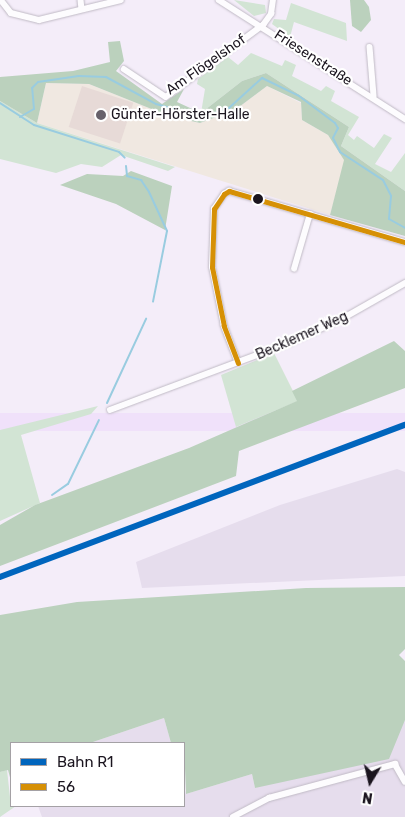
<!DOCTYPE html>
<html>
<head>
<meta charset="utf-8">
<style>
	body { margin:0 }
	#map { position:relative; width:405px; height:817px; overflow:hidden; background:#f4edf9; font-family:Rubik,sans-serif }
	div>[style] { position:absolute }
	.built>* { inset:0; background:#f0e1fa; transform-origin:0 0 }
	.industrial>* { inset:0; background:#e6dded }
	.education>* { inset:0; background:#f0e8e1 }
	.green>* { inset:0; background:#d2e4d4 }
	.forest>* { inset:0; background:#bbd1bd }
	.stream>* { height:2px; margin:-1px; padding:0 1px; transform-origin:1px; border-radius:1px; background:#99cce0 }
	.building>* { inset:0; background:#e7dad7; transform-origin:0 0 }
	.roads { filter:drop-shadow(0 0 1px #c0bac5) drop-shadow(0 0 1px #c0bac5) }
	.minor>* { height:5.5px; margin:-2.75px; padding:0 2.75px; transform-origin:2.75px; border-radius:2.75px; background:#fdfcfe }
	.bus-1>* { height:5px; margin:-2.5px; padding:0 2.5px; transform-origin:2.5px; border-radius:2.5px; background:#d69005 }
	.rail-1>* { height:6px; margin:-3px; padding:0 3px; transform-origin:3px; border-radius:3px; background:#0065bd }
	.dots>* { width:14px; height:14px; translate:-50% -50%; box-sizing:border-box; border:2px solid #fff; border-radius:50% }
	span { translate:-50% -50%; white-space:nowrap; text-align:center; line-height:1.15; -webkit-text-stroke:4.5px #fff; paint-order:stroke }
	.street-label { font-size:14px; color:#1b151f }
	.poi-label { font-size:14px; color:#1b151f }
	.left { translate:0 -50%; text-align:left }
	.legend { position:absolute; left:10px; top:742px; width:175px; height:65px; box-sizing:border-box; background:#fff; border:1px solid #a4a1a5; margin:0; padding:6px 9px; list-style:none; font-size:15px; color:#1b151f }
	.legend li { display:flex; align-items:center; gap:10px; height:25px }
	.legend b { width:25px; border:1px solid #a4a1a5 }
	.north { position:absolute; left:345px; top:757px; width:50px; height:50px; -webkit-text-stroke:4px #fff; paint-order:stroke; rotate:189deg; font-size:14px; font-weight:700; line-height:20px; text-align:center; color:#1b151f }
	.north::after { content:''; display:block; margin:auto; width:18px; height:22px; background:#1b151f; clip-path:polygon(50% 0,100% 100%,50% 72%,0 100%) }
</style>
</head>
<body>
<div id="map">
	<div class="built">
		<div style="left:405px;top:413px;width:18px;height:433px;rotate:90deg"></div>
	</div>
	<div class="industrial">
		<div style="clip-path:polygon(397px 469px,405px 472px,405px 576px,142px 588px,136px 562px,280px 505px)"></div>
		<div style="clip-path:polygon(164px 718px,171px 743px,90px 743px)"></div>
		<div style="clip-path:polygon(405px 720px,405px 817px,42px 817px,38px 806px,184px 806px,184px 787px,186px 794px,252px 774px,255px 788px,399px 731px)"></div>
	</div>
	<div class="education">
		<div style="clip-path:polygon(46px 83px,89px 84px,169px 116px,200px 123px,235px 110px,267px 86px,301px 103px,302px 120px,328px 135px,345px 160px,330px 215px,37px 123px)"></div>
	</div>
	<div class="green">
		<div style="clip-path:polygon(234px 0,265px 5px,266px 13px,254px 16px)"></div>
		<div style="clip-path:polygon(291px 3px,346px 23px,347px 41px,294px 22px,290px 37px,272px 24px,274px 19px,286px 20px)"></div>
		<div style="clip-path:polygon(251px 53px,282px 66px,285px 60px,296px 65px,292px 76px,321px 91px,326px 86px,335px 91px,331px 101px,359px 117px,348px 135px,354px 140px,357px 136px,374px 148px,384px 134px,392px 138px,375px 164px,391px 172px,405px 153px,405px 191px,341px 146px,349px 127px,266px 73px,242px 81px,201px 113px,205px 89px,197px 84px,198px 79px,228px 57px,238px 65px)"></div>
		<div style="clip-path:polygon(0 101px,37px 123px,175px 167px,168px 171px,121px 155px,102px 167px,81px 164px,56px 173px,0 159px)"></div>
		<div style="clip-path:polygon(274px 353px,298px 401px,236px 427px,221px 375px)"></div>
		<div style="clip-path:polygon(98px 406px,91px 414px,21px 435px,40px 503px,0 521px,0 430px)"></div>
		<div style="clip-path:polygon(7px 770px,11px 806px,16px 806px,0 817px,0 772px)"></div>
	</div>
	<div class="forest">
		<div style="clip-path:polygon(350px 0,364px 0,369px 7px,371px 20px,361px 32px,352px 26px)"></div>
		<div style="clip-path:polygon(120px 41px,124px 61px,116px 71px,162px 104px,184px 89px,177px 102px,201px 113px,242px 81px,266px 73px,349px 127px,341px 146px,405px 191px,405px 236px,330px 215px,344px 160px,328px 135px,302px 120px,301px 102px,267px 86px,235px 110px,200px 123px,169px 116px,89px 84px,46px 83px,37px 123px,0 101px,0 77px,73px 71px,110px 62px,108px 42px)"></div>
		<div style="clip-path:polygon(131px 171px,172px 186px,165px 230px,116px 204px,60px 185px,87px 174px,123px 176px)"></div>
		<div style="clip-path:polygon(394px 341px,405px 351px,405px 388px,239px 451px,236px 476px,0 566px,0 525px,35px 505px,189px 448px,297px 401px,292px 391px)"></div>
		<div style="clip-path:polygon(405px 587px,405px 649px,399px 655px,405px 661px,405px 720px,389px 759px,255px 788px,252px 774px,186px 794px,184px 743px,171px 743px,164px 718px,90px 743px,11px 743px,11px 781px,8px 770px,0 772px,0 615px,77px 602px,306px 588px)"></div>
	</div>
	<div class="stream">
		<div style="left:0;top:103px;width:40px;rotate:32.9deg"></div>
		<div style="left:34px;top:125px;width:89px;rotate:17.6deg"></div>
		<div style="left:119px;top:152px;width:8px;rotate:45deg"></div>
		<div style="left:20px;top:117px;width:16px;rotate:-30deg"></div>
		<div style="left:34px;top:109px;width:21px;rotate:-95deg"></div>
		<div style="left:32px;top:88px;width:8px;rotate:-45deg"></div>
		<div style="left:38px;top:82px;width:41px;rotate:-8.3deg"></div>
		<div style="left:79px;top:76px;width:27px;rotate:2deg"></div>
		<div style="left:106px;top:77px;width:57px;rotate:28.4deg"></div>
		<div style="left:156px;top:104px;width:49px;rotate:15.5deg"></div>
		<div style="left:203px;top:117px;width:28px;rotate:-19deg"></div>
		<div style="left:229px;top:108px;width:45px;rotate:-42.3deg"></div>
		<div style="left:262px;top:78px;width:41px;rotate:25.9deg"></div>
		<div style="left:299px;top:96px;width:45px;rotate:36.9deg"></div>
		<div style="left:335px;top:123px;width:6px;rotate:59deg"></div>
		<div style="left:338px;top:128px;width:11px;rotate:117deg"></div>
		<div style="left:333px;top:138px;width:16px;rotate:63deg"></div>
		<div style="left:340px;top:152px;width:51px;rotate:33.1deg"></div>
		<div style="left:383px;top:180px;width:18px;rotate:63deg"></div>
		<div style="left:391px;top:196px;width:23px;rotate:95deg"></div>
		<div style="left:389px;top:219px;width:18px;rotate:29deg"></div>
		<div style="left:126px;top:166px;width:10px;rotate:84deg"></div>
		<div style="left:127px;top:176px;width:15px;rotate:16deg"></div>
		<div style="left:141px;top:180px;width:14px;rotate:56deg"></div>
		<div style="left:149px;top:192px;width:43px;rotate:65.2deg"></div>
		<div style="left:167px;top:231px;width:72px;rotate:101.2deg"></div>
		<div style="left:107px;top:403px;width:93px;rotate:-65.1deg"></div>
		<div style="left:52px;top:495px;width:19px;rotate:-35deg"></div>
		<div style="left:68px;top:484px;width:71px;rotate:-64.2deg"></div>
	</div>
	<div class="building">
		<div style="left:82px;top:86px;width:54px;height:43px;rotate:18deg"></div>
	</div>
	<div class="roads">
		<div class="minor">
			<div style="left:1px;top:0;width:16px;rotate:52deg"></div>
			<div style="left:11px;top:13px;width:29px;rotate:14deg"></div>
			<div style="left:39px;top:20px;width:84px;rotate:-13.7deg"></div>
			<div style="left:81px;top:0;width:9px;rotate:84deg"></div>
			<div style="left:219px;top:0;width:221px;rotate:32.6deg"></div>
			<div style="left:370px;top:47px;width:49px;rotate:85.3deg"></div>
			<div style="left:124px;top:69px;width:50px;rotate:33.7deg"></div>
			<div style="left:166px;top:97px;width:121px;rotate:-36.6deg"></div>
			<div style="left:263px;top:25px;width:14px;rotate:-54deg"></div>
			<div style="left:271px;top:14px;width:14px;rotate:-82deg"></div>
			<div style="left:294px;top:269px;width:57px;rotate:-73.8deg"></div>
			<div style="left:238px;top:363px;width:40px;rotate:-111deg"></div>
			<div style="left:224px;top:326px;width:60px;rotate:-101.5deg"></div>
			<div style="left:212px;top:267px;width:58px;rotate:-88deg"></div>
			<div style="left:214px;top:209px;width:18px;rotate:-56deg"></div>
			<div style="left:224px;top:194px;width:6px;rotate:-31deg"></div>
			<div style="left:229px;top:191px;width:183px;rotate:16.2deg"></div>
			<div style="left:110px;top:410px;width:191px;rotate:-20.5deg"></div>
			<div style="left:289px;top:343px;width:56px;rotate:-24.3deg"></div>
			<div style="left:340px;top:320px;width:75px;rotate:-29.6deg"></div>
			<div style="left:233px;top:817px;width:41px;rotate:-27.8deg"></div>
			<div style="left:269px;top:798px;width:131px;rotate:-15.1deg"></div>
			<div style="left:395px;top:764px;width:20px;rotate:60deg"></div>
		</div>
	</div>
	<div class="bus-1">
		<div style="left:238px;top:363px;width:40px;rotate:-111deg"></div>
		<div style="left:224px;top:326px;width:60px;rotate:-101.5deg"></div>
		<div style="left:212px;top:267px;width:58px;rotate:-88deg"></div>
		<div style="left:214px;top:209px;width:18px;rotate:-56deg"></div>
		<div style="left:224px;top:194px;width:6px;rotate:-31deg"></div>
		<div style="left:229px;top:191px;width:183px;rotate:16.2deg"></div>
	</div>
	<div class="rail-1">
		<div style="left:0;top:577px;width:433px;rotate:-20.6deg"></div>
	</div>
	<div class="dots">
		<div style="left:101px;top:115px;background:#67616b"></div>
		<div style="left:258px;top:199px;background:#1b151f"></div>
	</div>
	<div class="street-label">
		<span style="left:313px;top:58px;rotate:33deg">Friesenstraße</span>
		<span style="left:206px;top:65px;rotate:-35deg">Am Flögelshof</span>
		<span style="left:302px;top:336px;rotate:-24deg">Becklemer Weg</span>
	</div>
	<div class="poi-label">
		<span class="left" style="left:111px;top:115px">Günter-Hörster-Halle</span>
	</div>
	<ul class="legend">
	<li><b style="height:6px;background:#0065bd"></b>Bahn R1</li>
	<li><b style="height:6px;background:#d69005"></b>56</li>
	</ul>
	<div class="north">N</div>
</div>
</body>
</html>
